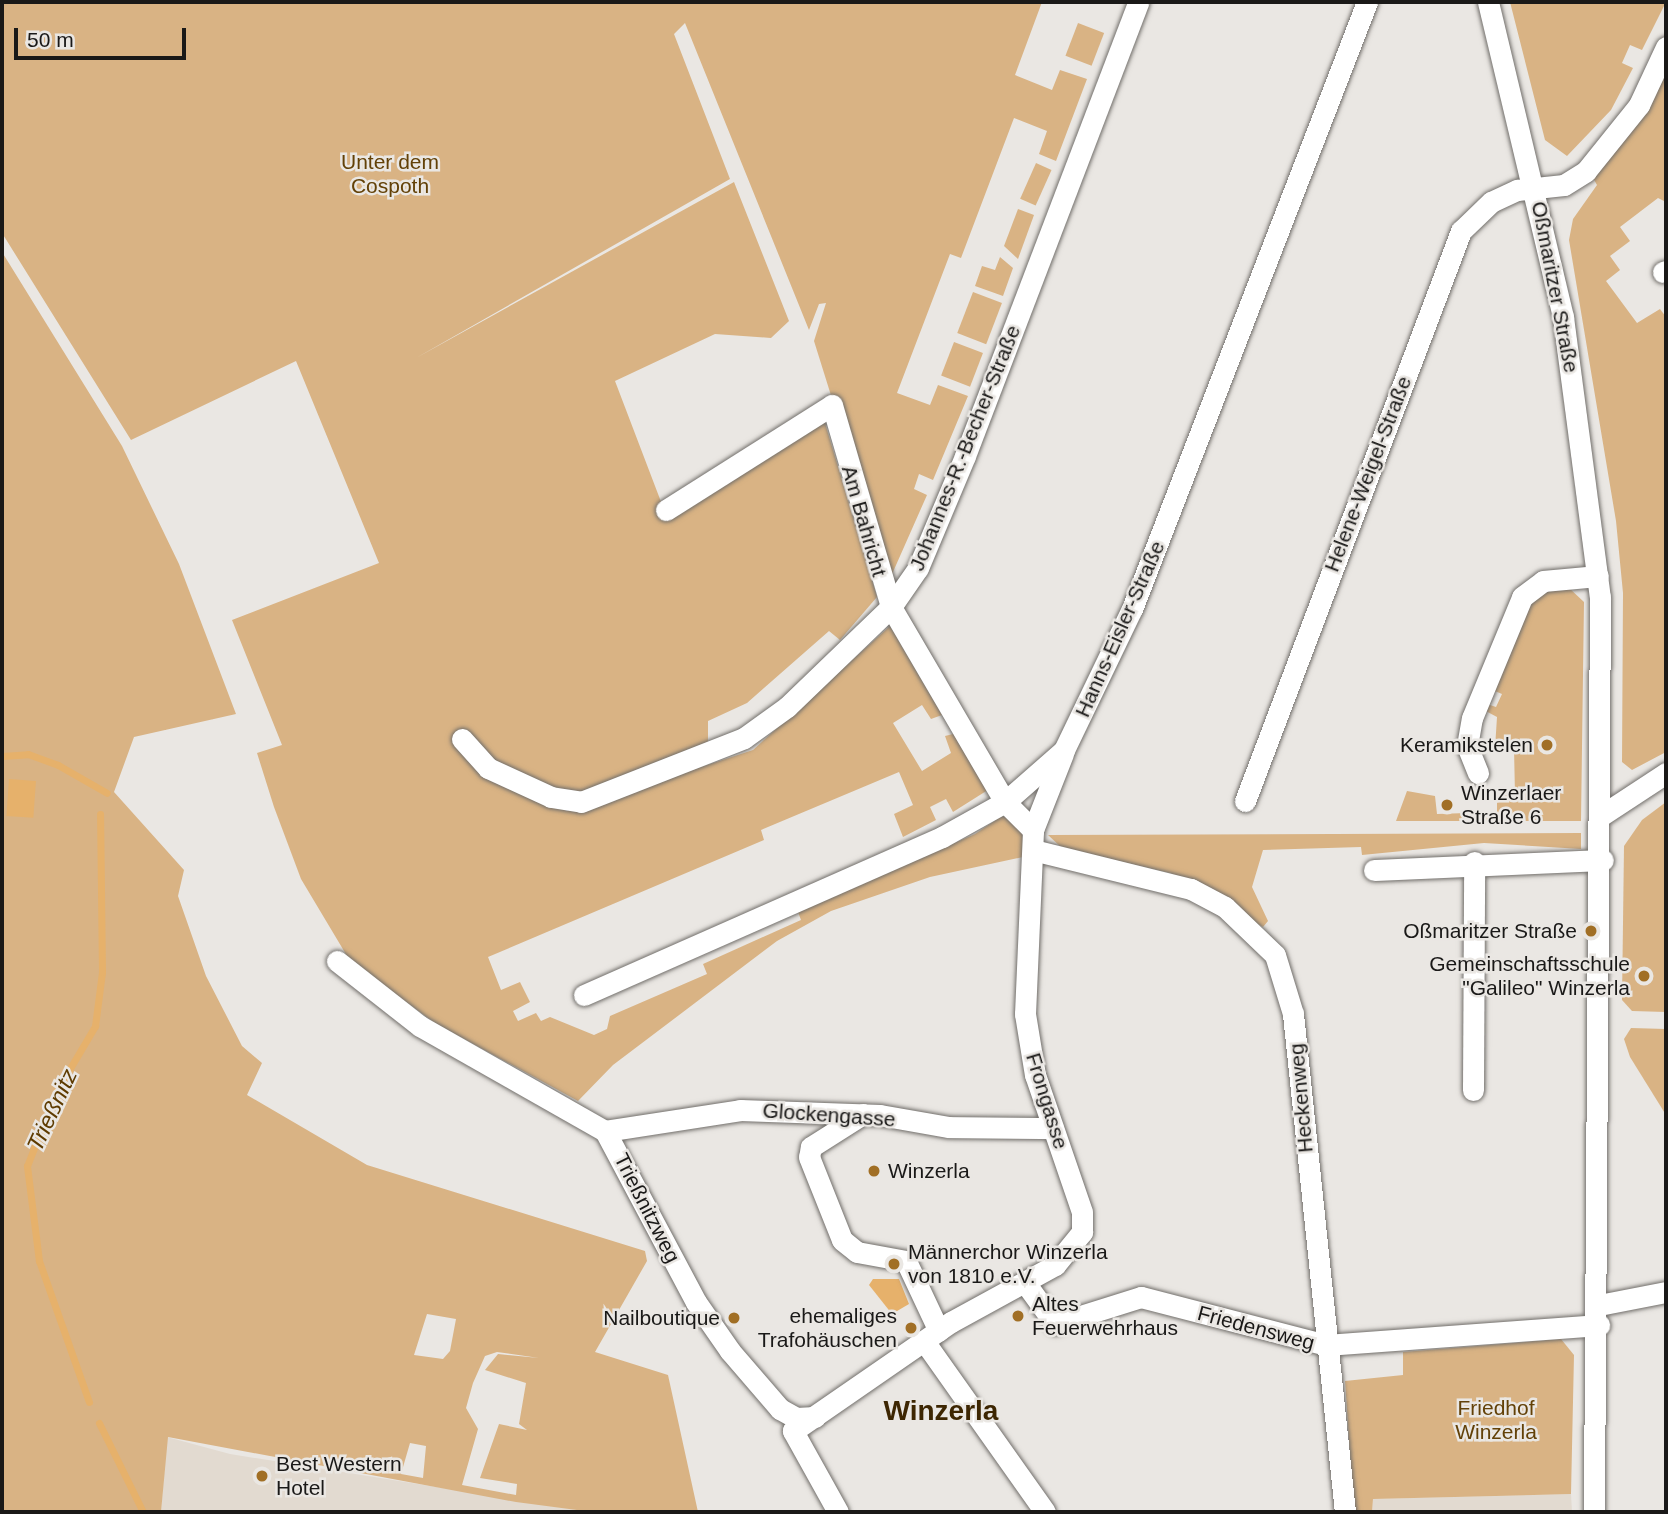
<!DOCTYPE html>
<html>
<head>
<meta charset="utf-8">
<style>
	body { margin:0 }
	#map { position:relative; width:1668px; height:1514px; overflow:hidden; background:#eae7e3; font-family:Arial,sans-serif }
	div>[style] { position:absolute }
	.built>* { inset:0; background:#e2dad0 }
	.green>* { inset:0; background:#d9b384; transform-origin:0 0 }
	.water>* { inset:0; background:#e6b16b; transform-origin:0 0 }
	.stream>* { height:7px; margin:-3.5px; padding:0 3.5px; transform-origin:3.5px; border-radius:3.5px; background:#e6b16b }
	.roads { filter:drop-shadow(0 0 2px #716e6a) drop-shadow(0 0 2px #716e6a) }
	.street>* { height:21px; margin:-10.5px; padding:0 10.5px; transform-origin:10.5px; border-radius:10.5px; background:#fff }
	.dots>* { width:19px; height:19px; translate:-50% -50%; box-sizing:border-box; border:4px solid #eae7e3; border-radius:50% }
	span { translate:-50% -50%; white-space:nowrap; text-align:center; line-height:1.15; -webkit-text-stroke:5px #eae7e3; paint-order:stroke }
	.park-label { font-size:21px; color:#634107 }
	.street-label { font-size:21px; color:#1a1918 }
	.poi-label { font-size:21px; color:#1a1918 }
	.right { translate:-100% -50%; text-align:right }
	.left { translate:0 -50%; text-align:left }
	.water-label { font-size:23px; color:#5e3b00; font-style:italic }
	.district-label { font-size:28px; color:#3d2602; font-weight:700 }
	.frame { position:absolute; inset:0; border:4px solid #1a1918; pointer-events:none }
	.scale { position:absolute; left:14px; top:28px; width:172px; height:32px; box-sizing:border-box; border:4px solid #1a1918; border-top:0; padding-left:9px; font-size:21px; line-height:24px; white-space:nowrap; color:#1a1918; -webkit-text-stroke:5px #eae7e3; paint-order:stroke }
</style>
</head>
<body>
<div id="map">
	<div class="built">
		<div style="clip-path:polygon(167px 1437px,230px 1454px,592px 1512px,161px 1512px)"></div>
		<div style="clip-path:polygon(1571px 1494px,1572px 1512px,1372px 1512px,1373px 1499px)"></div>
	</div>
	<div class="green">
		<div style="clip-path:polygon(2px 2px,1042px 2px,1015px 75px,1052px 90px,1060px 70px,1087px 79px,1056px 161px,1039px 154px,1047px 131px,1014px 118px,961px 258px,950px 254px,897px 393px,930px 405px,938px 385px,968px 396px,933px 480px,919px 474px,914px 489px,927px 495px,889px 581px,814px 341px,826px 303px,819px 304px,809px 330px,685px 23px,674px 34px,730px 179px,416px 358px,734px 182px,789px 321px,771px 338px,715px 334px,615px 381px,663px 507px,819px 403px,877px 597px,840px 640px,829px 631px,747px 703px,708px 721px,708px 748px,580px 797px,527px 793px,567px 811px,753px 750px,890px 626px,942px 715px,931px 719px,922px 705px,893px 723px,922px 771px,951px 753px,945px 736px,957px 733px,991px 788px,953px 812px,946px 799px,930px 807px,936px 820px,903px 837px,894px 814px,913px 805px,899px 772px,761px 830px,764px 840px,488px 957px,501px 990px,520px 982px,530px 1002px,513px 1011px,518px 1021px,536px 1013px,541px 1021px,550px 1017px,594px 1035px,607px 1029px,610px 1016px,707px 974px,703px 964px,801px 920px,798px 912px,975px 834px,1002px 816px,1024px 826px,1023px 857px,930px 877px,831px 911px,777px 941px,613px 1065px,578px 1101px,435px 1023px,350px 961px,301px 879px,274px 807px,257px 753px,282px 745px,232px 620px,379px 563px,296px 361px,131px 440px,2px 233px)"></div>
		<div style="clip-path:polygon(1510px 2px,1666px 2px,1642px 50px,1630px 45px,1622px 63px,1633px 68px,1611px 110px,1567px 156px,1545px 140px)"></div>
		<div style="left:1078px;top:23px;width:28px;height:35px;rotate:21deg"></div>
		<div style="clip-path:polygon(1666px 70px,1666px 202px,1658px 198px,1620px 227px,1630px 241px,1610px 256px,1620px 270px,1606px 281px,1637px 323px,1660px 309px,1666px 317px,1666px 752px,1632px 770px,1622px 762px,1623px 593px,1616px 521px,1569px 240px,1573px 219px,1597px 185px,1593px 178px,1634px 129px)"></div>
		<div style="left:1036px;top:163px;width:17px;height:39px;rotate:24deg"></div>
		<div style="clip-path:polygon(1018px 209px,1034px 215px,1018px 259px,1004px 246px)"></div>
		<div style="clip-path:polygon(evenodd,2px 252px,122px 446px,179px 564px,236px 714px,134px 737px,114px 792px,184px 870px,178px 896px,206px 976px,242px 1046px,262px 1063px,247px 1095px,367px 1165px,645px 1251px,647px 1261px,595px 1352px,668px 1375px,698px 1512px,592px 1512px,516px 1502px,168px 1437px,161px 1512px,2px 1512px,2px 252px,427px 1314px,456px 1319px,450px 1351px,443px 1359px,414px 1355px,427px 1314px,2px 252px,497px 1352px,539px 1358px,498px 1354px,485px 1370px,526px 1383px,519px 1424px,527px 1430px,499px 1424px,480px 1478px,517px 1484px,516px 1495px,462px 1485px,478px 1429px,466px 1408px,473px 1383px,485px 1356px,497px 1352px,2px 252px,410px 1443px,426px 1446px,423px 1478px,401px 1474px,410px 1443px)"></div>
		<div style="clip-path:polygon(1000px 257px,1013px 268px,1003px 296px,975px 286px,982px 266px,995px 270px)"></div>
		<div style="left:973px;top:292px;width:31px;height:44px;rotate:21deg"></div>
		<div style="left:954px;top:342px;width:31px;height:36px;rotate:21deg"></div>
		<div style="clip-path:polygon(1568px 587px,1584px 602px,1581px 821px,1396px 821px,1407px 791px,1435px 796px,1437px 814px,1497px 812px,1497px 795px,1515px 795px,1514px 748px,1495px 748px,1497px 717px,1482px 709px,1484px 703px,1496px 707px,1502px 694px,1490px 689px,1521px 611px,1541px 590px)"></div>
		<div style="clip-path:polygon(1666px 802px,1666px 1012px,1632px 1011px,1622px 1000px,1624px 846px,1642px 820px)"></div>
		<div style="clip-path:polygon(1581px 833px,1581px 849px,1484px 843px,1362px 855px,1361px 847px,1263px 850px,1252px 887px,1268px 921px,1263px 927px,1170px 873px,1062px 848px,1048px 835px)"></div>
		<div style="clip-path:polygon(1631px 1028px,1666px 1029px,1666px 1115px,1630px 1057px,1624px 1039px)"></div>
		<div style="clip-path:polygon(1561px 1339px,1574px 1355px,1571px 1494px,1373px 1499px,1372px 1512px,1354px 1512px,1345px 1381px,1403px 1375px,1403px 1352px)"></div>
	</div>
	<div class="water">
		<div style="left:9px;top:779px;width:27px;height:37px;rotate:4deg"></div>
		<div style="clip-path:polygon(873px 1279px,899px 1279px,909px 1304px,892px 1314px,869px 1285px)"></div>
	</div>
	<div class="stream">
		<div style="left:2px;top:756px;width:26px;rotate:-4deg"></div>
		<div style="left:28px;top:754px;width:32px;rotate:20deg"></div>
		<div style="left:58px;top:765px;width:56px;rotate:29.7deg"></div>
		<div style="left:89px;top:1402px;width:150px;rotate:-109.5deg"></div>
		<div style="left:39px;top:1261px;width:96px;rotate:-97.2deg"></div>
		<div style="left:27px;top:1166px;width:79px;rotate:-68.6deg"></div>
		<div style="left:56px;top:1092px;width:77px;rotate:-59.4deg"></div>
		<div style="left:95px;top:1026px;width:54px;rotate:-82.6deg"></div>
		<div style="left:102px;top:972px;width:158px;rotate:-90.7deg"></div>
		<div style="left:99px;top:1423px;width:99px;rotate:63.7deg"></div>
	</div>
	<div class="roads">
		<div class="street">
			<div style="left:1488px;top:2px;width:324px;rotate:76.6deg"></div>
			<div style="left:1563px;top:317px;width:282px;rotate:82.5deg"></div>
			<div style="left:1600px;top:597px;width:915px;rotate:90.38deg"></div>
			<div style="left:1663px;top:272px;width:3px;rotate:-18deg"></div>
			<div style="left:666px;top:510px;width:196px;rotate:-32.3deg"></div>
			<div style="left:832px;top:405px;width:210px;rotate:73.7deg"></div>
			<div style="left:891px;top:607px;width:226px;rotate:59.7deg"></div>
			<div style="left:1005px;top:802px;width:40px;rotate:45deg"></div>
			<div style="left:462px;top:739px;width:39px;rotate:48deg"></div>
			<div style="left:488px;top:768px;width:69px;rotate:24.7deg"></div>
			<div style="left:551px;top:797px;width:30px;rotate:9deg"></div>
			<div style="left:581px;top:802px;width:175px;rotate:-21.4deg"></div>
			<div style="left:744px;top:738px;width:53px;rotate:-35.8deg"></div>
			<div style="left:787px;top:707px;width:144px;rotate:-43.9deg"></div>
			<div style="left:891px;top:607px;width:47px;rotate:-55.3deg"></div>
			<div style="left:918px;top:568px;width:121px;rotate:-67.2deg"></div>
			<div style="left:965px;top:456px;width:486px;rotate:-69.1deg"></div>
			<div style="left:1478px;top:773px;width:29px;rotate:-112deg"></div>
			<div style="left:1467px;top:746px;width:28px;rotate:-80deg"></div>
			<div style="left:1472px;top:718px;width:131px;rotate:-67.5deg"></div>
			<div style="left:1522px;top:597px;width:26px;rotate:-37deg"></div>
			<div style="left:1543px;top:581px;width:55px;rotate:-5.2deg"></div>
			<div style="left:1245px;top:801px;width:610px;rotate:-69.25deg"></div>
			<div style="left:1461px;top:231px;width:42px;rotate:-44deg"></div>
			<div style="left:1491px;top:202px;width:29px;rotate:-25deg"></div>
			<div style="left:1517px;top:190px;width:47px;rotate:-6.1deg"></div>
			<div style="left:1564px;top:185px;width:26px;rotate:-32deg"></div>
			<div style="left:1586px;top:171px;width:85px;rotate:-51.2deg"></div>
			<div style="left:1639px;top:105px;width:64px;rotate:-65deg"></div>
			<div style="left:1602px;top:815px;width:77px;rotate:-33.3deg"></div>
			<div style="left:1033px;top:850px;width:163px;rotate:13.9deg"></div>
			<div style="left:1191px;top:889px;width:38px;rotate:28deg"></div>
			<div style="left:1225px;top:907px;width:69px;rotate:43.8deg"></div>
			<div style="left:1275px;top:955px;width:62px;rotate:73deg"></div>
			<div style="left:1293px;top:1014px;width:501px;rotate:84.04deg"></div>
			<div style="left:1374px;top:870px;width:229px;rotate:-2.5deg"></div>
			<div style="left:337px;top:961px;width:105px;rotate:38.1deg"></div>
			<div style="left:420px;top:1026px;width:213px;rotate:29.6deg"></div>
			<div style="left:605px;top:1131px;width:194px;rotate:62deg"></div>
			<div style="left:696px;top:1302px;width:60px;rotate:55.2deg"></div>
			<div style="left:730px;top:1351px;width:77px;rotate:49.2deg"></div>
			<div style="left:780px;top:1409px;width:18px;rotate:29deg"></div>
			<div style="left:796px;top:1418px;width:19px;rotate:-3deg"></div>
			<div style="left:584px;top:995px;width:391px;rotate:-23.8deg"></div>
			<div style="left:942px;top:837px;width:72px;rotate:-29.1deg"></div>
			<div style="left:1005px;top:802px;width:79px;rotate:-41.4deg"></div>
			<div style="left:1064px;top:750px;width:157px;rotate:-64.3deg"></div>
			<div style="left:1132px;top:609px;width:651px;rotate:-68.84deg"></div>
			<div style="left:1473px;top:1090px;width:228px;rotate:-89.7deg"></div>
			<div style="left:863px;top:1114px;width:62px;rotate:147.6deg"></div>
			<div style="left:811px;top:1147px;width:10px;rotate:101deg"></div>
			<div style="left:809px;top:1157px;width:89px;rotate:68.3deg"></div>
			<div style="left:842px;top:1240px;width:19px;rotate:39deg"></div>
			<div style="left:857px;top:1252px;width:50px;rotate:10.4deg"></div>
			<div style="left:906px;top:1261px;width:77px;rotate:64.8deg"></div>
			<div style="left:605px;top:1131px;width:137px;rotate:-8.8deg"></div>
			<div style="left:740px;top:1110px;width:140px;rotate:2deg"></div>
			<div style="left:880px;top:1115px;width:70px;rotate:9.9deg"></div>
			<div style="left:949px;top:1127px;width:104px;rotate:0.6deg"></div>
			<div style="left:1026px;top:1284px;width:49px;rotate:54.1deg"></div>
			<div style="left:1055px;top:1324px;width:90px;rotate:-17.4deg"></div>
			<div style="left:1141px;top:1297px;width:191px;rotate:14.5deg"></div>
			<div style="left:1326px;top:1345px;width:274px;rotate:-4.2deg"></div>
			<div style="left:1599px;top:1305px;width:68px;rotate:-11deg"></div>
			<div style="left:924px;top:1341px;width:209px;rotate:54.7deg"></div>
			<div style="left:838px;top:1512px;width:93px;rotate:-119.1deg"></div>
			<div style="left:793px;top:1431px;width:192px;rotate:-34.6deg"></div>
			<div style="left:951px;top:1322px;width:119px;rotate:-28.7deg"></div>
			<div style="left:1055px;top:1265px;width:43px;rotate:-50.7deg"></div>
			<div style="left:1082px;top:1232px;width:20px;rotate:-90deg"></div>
			<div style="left:1082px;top:1212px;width:145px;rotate:-108.9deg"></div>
			<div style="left:1035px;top:1075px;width:62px;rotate:-99.3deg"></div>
			<div style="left:1025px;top:1014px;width:184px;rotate:-87.5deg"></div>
			<div style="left:1033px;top:830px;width:82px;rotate:-68.5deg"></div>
		</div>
	</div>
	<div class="dots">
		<div style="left:1547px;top:745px;background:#a16f25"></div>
		<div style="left:1447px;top:805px;background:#a16f25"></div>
		<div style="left:1591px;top:931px;background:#a16f25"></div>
		<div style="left:1644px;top:976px;background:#a16f25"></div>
		<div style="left:874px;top:1171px;background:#a16f25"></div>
		<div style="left:894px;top:1264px;background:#a16f25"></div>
		<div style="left:1018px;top:1316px;background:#a16f25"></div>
		<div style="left:734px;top:1318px;background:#a16f25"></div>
		<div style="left:911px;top:1328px;background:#a16f25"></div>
		<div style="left:262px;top:1476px;background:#a16f25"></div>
	</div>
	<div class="park-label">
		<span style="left:390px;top:174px">Unter dem<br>Cospoth</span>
		<span style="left:1496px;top:1420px">Friedhof<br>Winzerla</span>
	</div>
	<div class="street-label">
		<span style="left:1555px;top:287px;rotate:79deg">Oßmaritzer Straße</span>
		<span style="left:965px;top:448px;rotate:-68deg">Johannes-R.-Becher-Straße</span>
		<span style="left:1368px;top:474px;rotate:-69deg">Helene-Weigel-Straße</span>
		<span style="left:864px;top:521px;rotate:74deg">Am Bahricht</span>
		<span style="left:1120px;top:629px;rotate:-66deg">Hanns-Eisler-Straße</span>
		<span style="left:1301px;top:1098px;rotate:-95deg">Heckenweg</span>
		<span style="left:1047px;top:1101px;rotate:73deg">Frongasse</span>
		<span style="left:829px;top:1115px;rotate:4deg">Glockengasse</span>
		<span style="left:647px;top:1208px;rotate:63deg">Trießnitzweg</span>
		<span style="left:1256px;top:1328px;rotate:15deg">Friedensweg</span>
	</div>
	<div class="poi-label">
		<span class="right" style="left:1533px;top:745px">Keramikstelen</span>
		<span class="left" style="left:1461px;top:805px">Winzerlaer<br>Straße 6</span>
		<span class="right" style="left:1577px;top:931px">Oßmaritzer Straße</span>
		<span class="right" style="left:1630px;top:976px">Gemeinschaftsschule<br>"Galileo" Winzerla</span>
		<span class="left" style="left:888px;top:1171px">Winzerla</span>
		<span class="left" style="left:908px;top:1264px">Männerchor Winzerla<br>von 1810 e.V.</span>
		<span class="left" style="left:1032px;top:1316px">Altes<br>Feuerwehrhaus</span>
		<span class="right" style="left:897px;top:1328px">ehemaliges<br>Trafohäuschen</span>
		<span class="right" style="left:720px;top:1318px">Nailboutique</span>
		<span class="left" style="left:276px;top:1476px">Best Western<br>Hotel</span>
	</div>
	<div class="water-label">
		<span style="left:52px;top:1110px;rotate:-65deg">Trießnitz</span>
	</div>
	<div class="district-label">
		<span style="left:941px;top:1411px">Winzerla</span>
	</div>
	<div class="frame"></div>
	<div class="scale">50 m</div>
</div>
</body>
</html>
